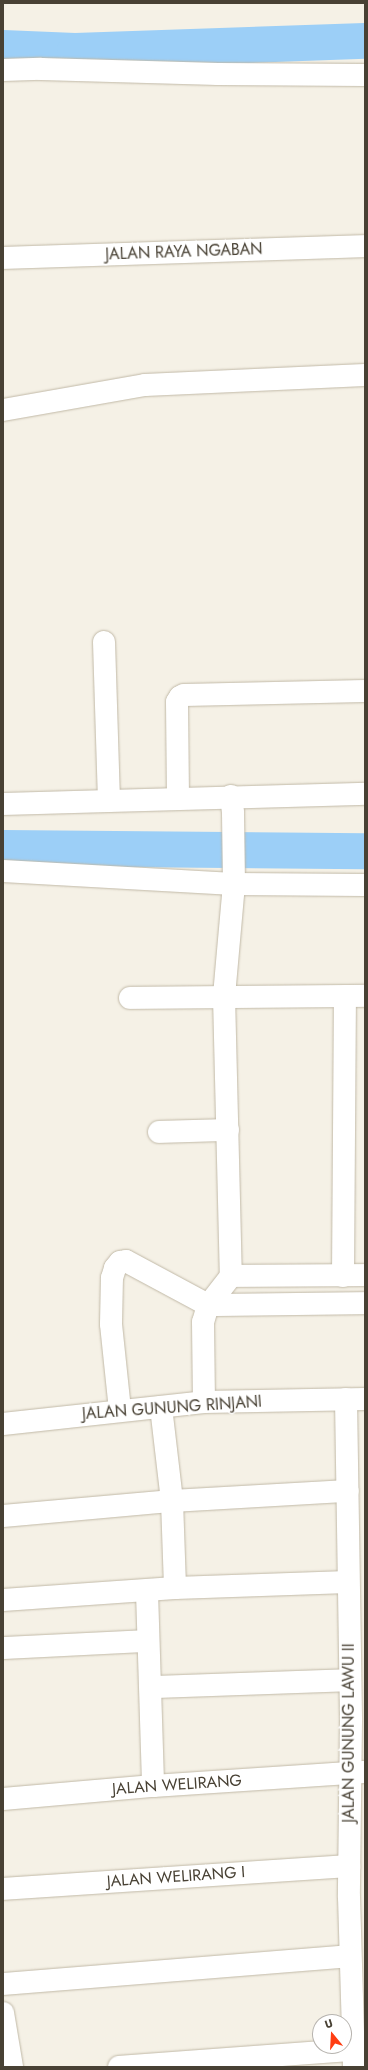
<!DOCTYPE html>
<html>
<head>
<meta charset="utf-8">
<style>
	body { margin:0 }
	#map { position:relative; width:368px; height:2070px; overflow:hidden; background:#f5f1e6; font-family:Jost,sans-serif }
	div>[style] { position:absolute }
	.river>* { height:36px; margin:-18px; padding:0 18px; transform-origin:18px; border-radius:18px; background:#9ccff7 }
	.roads { filter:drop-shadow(0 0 1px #c1b9a7) drop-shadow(0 0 1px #c1b9a7) }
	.minor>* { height:22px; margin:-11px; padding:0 11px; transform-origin:11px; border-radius:11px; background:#fff }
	span { translate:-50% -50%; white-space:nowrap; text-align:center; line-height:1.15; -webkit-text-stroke:3px #fff; paint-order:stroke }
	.street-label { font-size:16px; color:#484134 }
	.frame { position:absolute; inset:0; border:4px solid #484134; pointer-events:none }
	.north { position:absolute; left:312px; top:2014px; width:40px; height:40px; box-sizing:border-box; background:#fff; border:1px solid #b6b3ae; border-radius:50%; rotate:342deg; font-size:11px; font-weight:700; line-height:16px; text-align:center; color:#484134 }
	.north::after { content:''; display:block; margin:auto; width:14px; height:18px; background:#ff3d12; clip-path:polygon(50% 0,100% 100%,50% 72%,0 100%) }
</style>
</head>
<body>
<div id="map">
	<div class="river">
		<div style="left:3px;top:48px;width:72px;rotate:2.4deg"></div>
		<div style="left:75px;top:51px;width:290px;rotate:-2deg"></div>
		<div style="left:3px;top:848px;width:362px;rotate:0.5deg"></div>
	</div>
	<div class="roads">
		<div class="minor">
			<div style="left:3px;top:70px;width:38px;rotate:-2deg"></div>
			<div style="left:41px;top:69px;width:177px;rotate:1.6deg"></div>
			<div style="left:218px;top:74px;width:147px;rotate:0.4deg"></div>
			<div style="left:3px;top:258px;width:362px;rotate:-1.9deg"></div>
			<div style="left:3px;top:410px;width:144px;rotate:-10deg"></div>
			<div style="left:145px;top:385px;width:220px;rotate:-2.6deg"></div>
			<div style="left:104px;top:642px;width:159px;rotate:88.2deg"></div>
			<div style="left:231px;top:796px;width:17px;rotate:83deg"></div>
			<div style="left:233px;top:813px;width:71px;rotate:89.2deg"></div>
			<div style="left:234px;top:884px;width:131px;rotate:0.4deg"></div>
			<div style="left:178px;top:798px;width:96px;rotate:-90.6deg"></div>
			<div style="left:177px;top:702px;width:6px;rotate:-59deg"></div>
			<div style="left:180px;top:697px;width:4px;rotate:-27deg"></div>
			<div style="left:184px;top:695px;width:181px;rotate:-1.3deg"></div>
			<div style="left:3px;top:804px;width:362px;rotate:-1.6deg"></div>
			<div style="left:3px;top:871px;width:231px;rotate:3.2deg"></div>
			<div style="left:234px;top:884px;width:112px;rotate:95.1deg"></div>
			<div style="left:224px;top:996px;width:280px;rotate:88.6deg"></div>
			<div style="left:231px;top:1276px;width:37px;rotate:128deg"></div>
			<div style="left:208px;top:1305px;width:18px;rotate:106deg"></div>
			<div style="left:203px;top:1322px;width:80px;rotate:89.3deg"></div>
			<div style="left:130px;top:998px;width:235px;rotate:-0.5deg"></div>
			<div style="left:159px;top:1132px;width:69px;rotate:-1.7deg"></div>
			<div style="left:231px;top:1276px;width:134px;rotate:-0.4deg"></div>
			<div style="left:343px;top:1276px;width:280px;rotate:-89.6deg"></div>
			<div style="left:346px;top:1399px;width:322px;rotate:89.1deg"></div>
			<div style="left:351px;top:1721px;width:176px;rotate:90.7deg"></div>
			<div style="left:349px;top:1897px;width:170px;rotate:88.3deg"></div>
			<div style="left:161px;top:1407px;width:95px;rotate:83.3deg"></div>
			<div style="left:172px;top:1501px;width:87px;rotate:88deg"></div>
			<div style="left:120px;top:1410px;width:86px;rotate:-96deg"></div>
			<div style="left:111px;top:1324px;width:46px;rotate:-88.8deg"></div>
			<div style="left:112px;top:1278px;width:10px;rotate:-73deg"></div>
			<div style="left:115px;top:1268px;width:8px;rotate:-50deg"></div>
			<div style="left:120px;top:1262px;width:6px;rotate:-9deg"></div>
			<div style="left:126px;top:1261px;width:93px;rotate:28.2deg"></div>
			<div style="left:208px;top:1305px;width:157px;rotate:-0.7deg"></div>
			<div style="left:3px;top:1424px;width:202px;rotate:-6.2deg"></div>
			<div style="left:204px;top:1402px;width:161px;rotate:-1.1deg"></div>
			<div style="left:3px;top:1516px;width:170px;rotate:-5.1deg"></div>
			<div style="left:172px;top:1501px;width:176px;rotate:-3.3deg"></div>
			<div style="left:147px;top:1592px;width:194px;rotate:88.2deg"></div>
			<div style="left:3px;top:1600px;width:172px;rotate:-4deg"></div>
			<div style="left:175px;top:1588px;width:173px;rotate:-2deg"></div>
			<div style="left:3px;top:1648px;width:145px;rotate:-2.8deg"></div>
			<div style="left:152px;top:1687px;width:198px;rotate:-2deg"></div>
			<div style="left:3px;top:1799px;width:151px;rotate:-5deg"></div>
			<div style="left:153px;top:1786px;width:211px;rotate:-3.8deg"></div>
			<div style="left:3px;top:1889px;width:347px;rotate:-3.8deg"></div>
			<div style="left:3px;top:1984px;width:348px;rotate:-4.6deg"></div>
			<div style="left:3px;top:2013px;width:55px;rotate:80.5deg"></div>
			<div style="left:119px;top:2067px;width:234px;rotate:-4.2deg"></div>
		</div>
	</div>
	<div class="street-label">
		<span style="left:184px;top:252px;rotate:-2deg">JALAN RAYA NGABAN</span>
		<span style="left:172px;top:1408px;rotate:-4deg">JALAN GUNUNG RINJANI</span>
		<span style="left:349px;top:1733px;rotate:-90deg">JALAN GUNUNG LAWU II</span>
		<span style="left:177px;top:1785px;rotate:-4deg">JALAN WELIRANG</span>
		<span style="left:176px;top:1877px;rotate:-4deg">JALAN WELIRANG I</span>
	</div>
	<div class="frame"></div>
	<div class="north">U</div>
</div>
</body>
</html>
